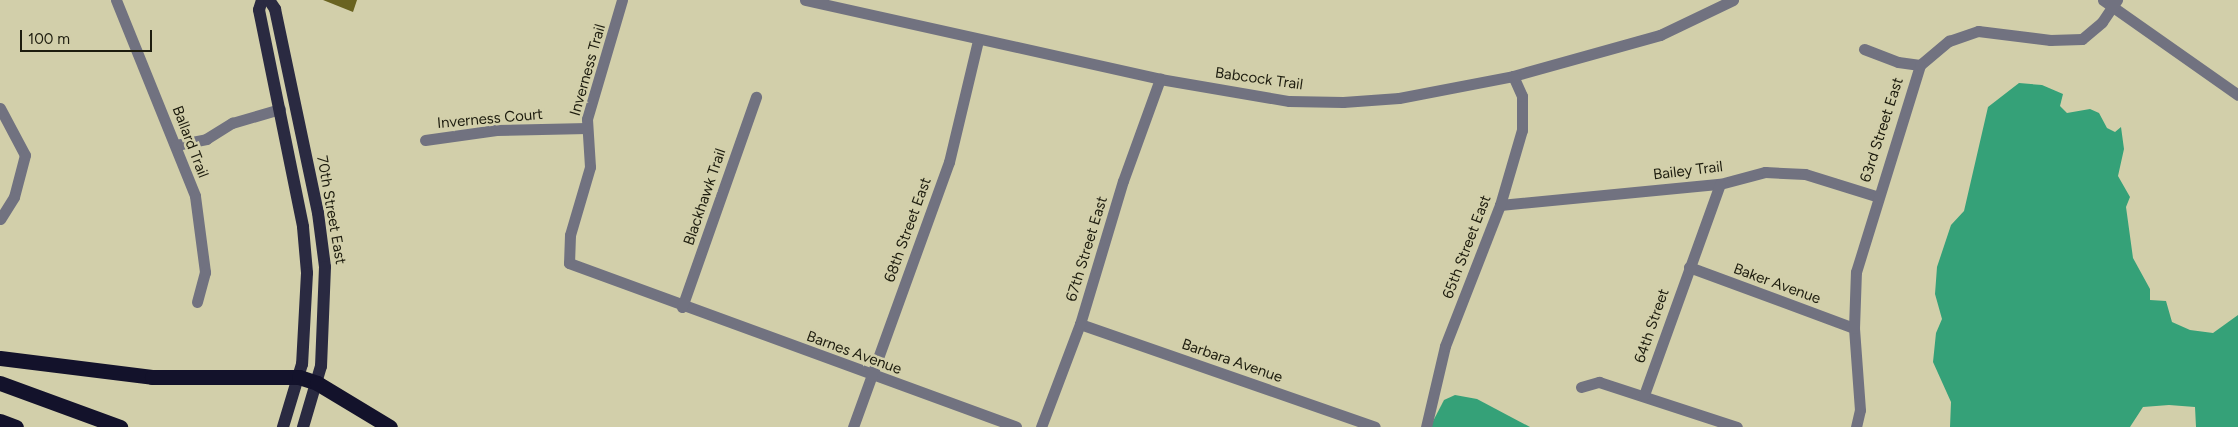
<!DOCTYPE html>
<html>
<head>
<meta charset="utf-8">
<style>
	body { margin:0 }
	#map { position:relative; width:2238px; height:427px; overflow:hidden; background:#d2cfaa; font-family:Figtree,sans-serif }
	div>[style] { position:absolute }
	.water>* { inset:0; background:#35a178 }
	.building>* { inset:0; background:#696320 }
	.minor>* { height:11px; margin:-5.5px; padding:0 5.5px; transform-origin:5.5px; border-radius:5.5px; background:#717280 }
	.major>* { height:12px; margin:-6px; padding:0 6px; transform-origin:6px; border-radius:6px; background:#2a2a41 }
	.highway>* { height:15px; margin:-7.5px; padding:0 7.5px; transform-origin:7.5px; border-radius:7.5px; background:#13122b }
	span { translate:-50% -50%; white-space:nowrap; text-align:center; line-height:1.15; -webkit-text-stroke:5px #d2cfaa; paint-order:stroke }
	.street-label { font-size:15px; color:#1d1c0e }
	.scale { position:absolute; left:20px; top:30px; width:132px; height:22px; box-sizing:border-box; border:2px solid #1d1c0e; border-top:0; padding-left:6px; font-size:15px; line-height:18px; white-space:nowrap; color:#1d1c0e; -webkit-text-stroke:4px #d2cfaa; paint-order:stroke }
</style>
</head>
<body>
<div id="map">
	<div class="water">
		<div style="clip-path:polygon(2019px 83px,2042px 85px,2063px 94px,2060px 106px,2067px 113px,2090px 109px,2099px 113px,2107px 128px,2115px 132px,2121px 127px,2124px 149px,2118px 176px,2130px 197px,2126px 207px,2133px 258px,2150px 289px,2150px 300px,2166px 301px,2172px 322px,2190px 330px,2213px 333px,2238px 315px,2238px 427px,2196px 427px,2195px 407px,2169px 405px,2143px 407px,2130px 427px,1950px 427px,1951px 402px,1933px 362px,1936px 333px,1942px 319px,1935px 294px,1937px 267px,1951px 225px,1964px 211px,1988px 107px)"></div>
		<div style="clip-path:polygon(1455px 395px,1477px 399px,1530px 427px,1430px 427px,1444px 400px)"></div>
	</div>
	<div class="building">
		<div style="clip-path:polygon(323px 0,357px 0,353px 12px)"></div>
	</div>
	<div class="minor">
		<div style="left:116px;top:0;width:211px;rotate:68deg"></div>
		<div style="left:195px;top:196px;width:77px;rotate:82.5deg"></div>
		<div style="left:205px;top:272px;width:31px;rotate:105deg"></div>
		<div style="left:622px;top:0;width:124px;rotate:106.4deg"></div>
		<div style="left:587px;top:119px;width:48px;rotate:86.4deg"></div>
		<div style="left:590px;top:167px;width:71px;rotate:106.4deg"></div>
		<div style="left:570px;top:235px;width:28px;rotate:92deg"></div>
		<div style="left:569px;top:263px;width:476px;rotate:20.1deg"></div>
		<div style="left:805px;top:0;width:364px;rotate:12.5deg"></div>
		<div style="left:1160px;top:79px;width:131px;rotate:9.7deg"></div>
		<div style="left:1289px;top:101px;width:54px;rotate:1.1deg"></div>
		<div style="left:1343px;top:102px;width:56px;rotate:-4.1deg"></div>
		<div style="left:1399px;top:98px;width:116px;rotate:-10.9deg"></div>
		<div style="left:1513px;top:76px;width:153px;rotate:-15.6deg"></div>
		<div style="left:1660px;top:35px;width:81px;rotate:-25.6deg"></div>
		<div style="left:2103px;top:0;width:165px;rotate:35.1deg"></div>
		<div style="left:1864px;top:49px;width:36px;rotate:21deg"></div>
		<div style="left:1898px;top:62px;width:22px;rotate:8deg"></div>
		<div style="left:0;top:108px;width:53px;rotate:62deg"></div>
		<div style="left:25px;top:155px;width:43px;rotate:104.7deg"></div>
		<div style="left:14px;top:197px;width:26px;rotate:122deg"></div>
		<div style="left:425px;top:140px;width:72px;rotate:-8deg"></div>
		<div style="left:496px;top:130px;width:91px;rotate:-1.3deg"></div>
		<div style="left:176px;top:145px;width:31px;rotate:-11deg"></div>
		<div style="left:206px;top:139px;width:31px;rotate:-32deg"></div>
		<div style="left:232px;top:123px;width:50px;rotate:-16.3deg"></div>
		<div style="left:1500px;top:205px;width:221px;rotate:-5.5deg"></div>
		<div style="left:1720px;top:184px;width:47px;rotate:-14.9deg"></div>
		<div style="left:1765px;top:172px;width:40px;rotate:2.9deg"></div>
		<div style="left:1805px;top:174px;width:74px;rotate:17.2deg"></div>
		<div style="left:1689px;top:267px;width:176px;rotate:20.3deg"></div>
		<div style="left:682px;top:307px;width:223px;rotate:-70.6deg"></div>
		<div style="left:1080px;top:324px;width:312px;rotate:19.2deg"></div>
		<div style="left:1581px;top:387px;width:19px;rotate:-16deg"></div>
		<div style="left:1599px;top:382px;width:145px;rotate:18.1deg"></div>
		<div style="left:1644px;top:395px;width:224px;rotate:-70.2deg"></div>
		<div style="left:853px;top:427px;width:282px;rotate:-70.1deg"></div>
		<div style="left:949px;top:162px;width:125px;rotate:-76.6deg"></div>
		<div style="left:1041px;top:427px;width:110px;rotate:-69.3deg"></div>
		<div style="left:1080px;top:324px;width:149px;rotate:-73.3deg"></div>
		<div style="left:1123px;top:181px;width:109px;rotate:-70.1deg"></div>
		<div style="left:1426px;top:427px;width:83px;rotate:-76.8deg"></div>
		<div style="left:1445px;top:346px;width:151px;rotate:-68.7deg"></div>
		<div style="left:1500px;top:205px;width:78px;rotate:-73.7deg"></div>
		<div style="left:1522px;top:130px;width:34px;rotate:-90deg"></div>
		<div style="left:1522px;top:96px;width:22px;rotate:-114deg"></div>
		<div style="left:1856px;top:427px;width:17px;rotate:-77deg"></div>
		<div style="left:1860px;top:410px;width:82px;rotate:-94.2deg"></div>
		<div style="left:1854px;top:328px;width:56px;rotate:-88deg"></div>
		<div style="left:1856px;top:272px;width:217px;rotate:-72.8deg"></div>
		<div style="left:1920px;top:65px;width:38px;rotate:-40deg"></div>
		<div style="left:1949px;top:41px;width:31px;rotate:-19deg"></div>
		<div style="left:1978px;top:31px;width:73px;rotate:7.1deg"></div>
		<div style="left:2050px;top:40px;width:32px;rotate:-2deg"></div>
		<div style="left:2082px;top:39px;width:26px;rotate:-40deg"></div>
		<div style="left:2102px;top:22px;width:27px;rotate:-56deg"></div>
	</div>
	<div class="major">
		<div style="left:262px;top:0;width:10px;rotate:107deg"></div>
		<div style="left:259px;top:10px;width:221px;rotate:78.5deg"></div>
		<div style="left:303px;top:227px;width:46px;rotate:85deg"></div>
		<div style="left:307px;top:273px;width:91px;rotate:93.1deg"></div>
		<div style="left:302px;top:364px;width:66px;rotate:106.8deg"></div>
		<div style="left:269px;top:0;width:11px;rotate:56deg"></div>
		<div style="left:275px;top:9px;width:208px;rotate:78.1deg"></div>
		<div style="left:318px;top:213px;width:54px;rotate:82.6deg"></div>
		<div style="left:325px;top:267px;width:99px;rotate:92.3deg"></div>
		<div style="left:321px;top:366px;width:64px;rotate:106.4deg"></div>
	</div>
	<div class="highway">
		<div style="left:0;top:358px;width:153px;rotate:7.1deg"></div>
		<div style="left:152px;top:377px;width:147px"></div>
		<div style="left:299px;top:377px;width:19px;rotate:18deg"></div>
		<div style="left:317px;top:383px;width:85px;rotate:31.1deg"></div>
		<div style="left:0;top:383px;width:128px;rotate:20.1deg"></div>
		<div style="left:0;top:421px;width:17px;rotate:21deg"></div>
	</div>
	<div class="street-label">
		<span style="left:588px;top:70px;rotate:-74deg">Inverness Trail</span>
		<span style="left:1259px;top:79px;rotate:8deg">Babcock Trail</span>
		<span style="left:490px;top:119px;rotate:-5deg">Inverness Court</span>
		<span style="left:1882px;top:130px;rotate:-72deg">63rd Street East</span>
		<span style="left:190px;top:142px;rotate:69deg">Ballard Trail</span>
		<span style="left:1688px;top:171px;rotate:-7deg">Bailey Trail</span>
		<span style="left:705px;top:197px;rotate:-71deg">Blackhawk Trail</span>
		<span style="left:331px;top:210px;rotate:80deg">70th Street East</span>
		<span style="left:908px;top:230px;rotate:-70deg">68th Street East</span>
		<span style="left:1467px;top:247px;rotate:-69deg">65th Street East</span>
		<span style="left:1087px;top:249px;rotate:-73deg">67th Street East</span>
		<span style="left:1777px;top:284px;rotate:20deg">Baker Avenue</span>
		<span style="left:1652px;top:326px;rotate:-71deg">64th Street</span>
		<span style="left:854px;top:353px;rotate:20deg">Barnes Avenue</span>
		<span style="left:1232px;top:361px;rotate:19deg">Barbara Avenue</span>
	</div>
	<div class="scale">100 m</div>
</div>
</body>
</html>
